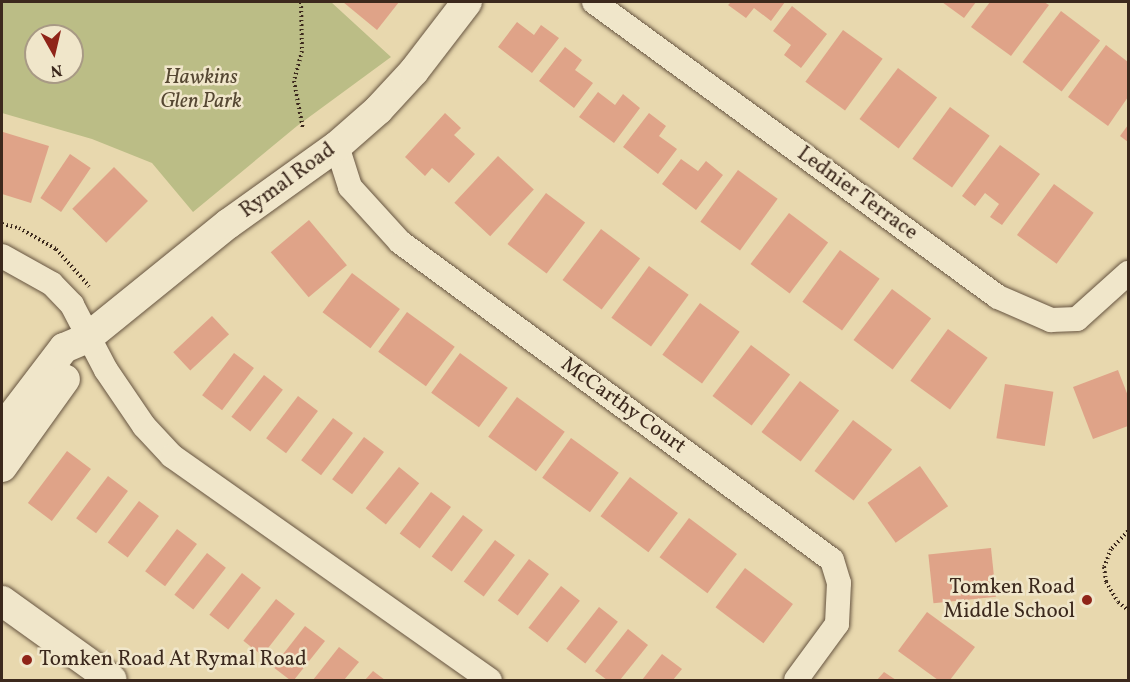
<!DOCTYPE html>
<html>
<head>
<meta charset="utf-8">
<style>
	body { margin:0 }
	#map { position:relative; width:1130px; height:682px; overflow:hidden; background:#e8d8ae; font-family:Vollkorn,serif }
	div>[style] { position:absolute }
	.green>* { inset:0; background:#bbbd86 }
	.building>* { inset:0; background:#dfa388; transform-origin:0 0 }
	.path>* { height:4px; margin-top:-2px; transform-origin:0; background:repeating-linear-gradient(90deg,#3c291d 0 1.5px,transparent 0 4.5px) }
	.roads { filter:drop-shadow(0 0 2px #675541) drop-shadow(0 0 2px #675541) }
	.minor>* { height:24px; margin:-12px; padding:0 12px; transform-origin:12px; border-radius:12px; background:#f0e6ca }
	.tertiary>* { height:30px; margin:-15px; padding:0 15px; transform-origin:15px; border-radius:15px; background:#f0e6ca }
	.dots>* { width:16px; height:16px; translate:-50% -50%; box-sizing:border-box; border:3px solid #f0e6ca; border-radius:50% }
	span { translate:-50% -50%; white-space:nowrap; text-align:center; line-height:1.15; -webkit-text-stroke:5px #f0e6ca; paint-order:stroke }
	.park-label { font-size:21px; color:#554732; font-style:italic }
	.street-label { font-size:21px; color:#3c291d }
	.poi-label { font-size:21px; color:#3c291d }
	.right { translate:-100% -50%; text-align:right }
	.left { translate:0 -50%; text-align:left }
	.frame { position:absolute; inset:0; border:3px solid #3c291d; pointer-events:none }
	.north { position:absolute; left:24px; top:24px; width:60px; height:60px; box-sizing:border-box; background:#f0e6ca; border:2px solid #a89a85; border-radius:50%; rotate:172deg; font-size:16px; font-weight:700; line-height:24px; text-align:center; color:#3c291d }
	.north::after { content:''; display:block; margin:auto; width:21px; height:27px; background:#8f2418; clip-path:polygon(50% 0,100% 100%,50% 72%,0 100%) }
</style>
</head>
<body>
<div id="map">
	<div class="green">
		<div style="clip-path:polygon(evenodd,2px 2px,331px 2px,391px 57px,297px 126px,193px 212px,152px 163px,92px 139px,2px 113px,2px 2px,36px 36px,72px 36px,72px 72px,36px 72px,36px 36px)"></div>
	</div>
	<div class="building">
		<div style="clip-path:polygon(343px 2px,399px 2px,377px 30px)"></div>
		<div style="clip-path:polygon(731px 2px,785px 2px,771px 21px,754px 8px,746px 18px,728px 5px)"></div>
		<div style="clip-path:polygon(942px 2px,976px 2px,964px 18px)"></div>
		<div style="clip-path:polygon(990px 2px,1044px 2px,1049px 5px,1011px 56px,971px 27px)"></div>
		<div style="clip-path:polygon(792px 6px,827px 34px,801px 68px,784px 55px,791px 45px,773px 31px)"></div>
		<div style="left:1061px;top:11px;width:49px;height:64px;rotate:37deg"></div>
		<div style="clip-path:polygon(517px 22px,534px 35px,541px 25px,559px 38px,532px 73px,498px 47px)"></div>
		<div style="left:843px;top:30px;width:49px;height:64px;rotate:36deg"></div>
		<div style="clip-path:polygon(1106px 45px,1128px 62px,1128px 97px,1108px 126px,1068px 97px)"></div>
		<div style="clip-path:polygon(565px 47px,582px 60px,575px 70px,593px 83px,574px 108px,539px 81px)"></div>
		<div style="left:898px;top:68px;width:49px;height:64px;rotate:37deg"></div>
		<div style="clip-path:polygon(598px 92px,615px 105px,623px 94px,640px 108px,614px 143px,579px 117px)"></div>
		<div style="left:950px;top:107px;width:49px;height:64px;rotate:36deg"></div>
		<div style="clip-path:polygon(445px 113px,461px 128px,454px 135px,475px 154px,449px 183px,432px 168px,425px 176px,405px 157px)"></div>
		<div style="clip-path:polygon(649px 113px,666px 126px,659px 136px,677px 149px,658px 174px,623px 147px)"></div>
		<div style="clip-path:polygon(1128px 125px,1128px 142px,1120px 136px)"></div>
		<div style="clip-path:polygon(3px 132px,49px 146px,31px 203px,2px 194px)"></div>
		<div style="clip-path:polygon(1000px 145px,1040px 174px,1002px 225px,990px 217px,999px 204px,985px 193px,975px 206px,962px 196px)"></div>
		<div style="left:70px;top:154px;width:25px;height:53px;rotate:34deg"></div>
		<div style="left:498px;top:156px;width:49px;height:64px;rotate:43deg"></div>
		<div style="clip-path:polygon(681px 159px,698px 171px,706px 161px,723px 175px,696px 210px,662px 184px)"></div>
		<div style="left:114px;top:167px;width:48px;height:59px;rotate:45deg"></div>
		<div style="left:738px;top:170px;width:49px;height:64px;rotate:36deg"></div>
		<div style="left:1054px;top:184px;width:49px;height:63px;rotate:36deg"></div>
		<div style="left:546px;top:193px;width:49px;height:64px;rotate:37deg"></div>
		<div style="left:789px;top:213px;width:49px;height:64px;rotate:37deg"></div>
		<div style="left:309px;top:220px;width:59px;height:50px;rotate:50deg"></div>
		<div style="left:601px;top:229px;width:49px;height:64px;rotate:37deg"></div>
		<div style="left:840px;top:250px;width:49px;height:64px;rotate:36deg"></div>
		<div style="left:649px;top:266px;width:49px;height:64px;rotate:36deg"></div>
		<div style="left:352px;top:273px;width:60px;height:49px;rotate:37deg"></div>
		<div style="left:892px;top:289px;width:49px;height:64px;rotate:37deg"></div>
		<div style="left:700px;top:303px;width:49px;height:64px;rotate:36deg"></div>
		<div style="left:407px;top:312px;width:59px;height:49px;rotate:36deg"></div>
		<div style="left:212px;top:316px;width:25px;height:53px;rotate:47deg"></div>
		<div style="left:948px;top:329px;width:49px;height:64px;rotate:36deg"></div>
		<div style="left:751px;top:345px;width:49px;height:64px;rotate:37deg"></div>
		<div style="left:234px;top:353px;width:25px;height:53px;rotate:37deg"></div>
		<div style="left:460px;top:353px;width:59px;height:49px;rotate:36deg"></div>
		<div style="clip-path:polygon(1118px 370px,1128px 396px,1128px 426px,1093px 439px,1073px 387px)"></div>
		<div style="left:264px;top:375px;width:24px;height:53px;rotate:38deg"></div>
		<div style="left:800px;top:381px;width:49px;height:64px;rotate:37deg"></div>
		<div style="left:1005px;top:384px;width:49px;height:55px;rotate:9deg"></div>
		<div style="left:298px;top:396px;width:25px;height:53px;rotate:37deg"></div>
		<div style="left:517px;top:397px;width:59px;height:49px;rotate:36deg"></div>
		<div style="left:333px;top:418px;width:25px;height:53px;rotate:37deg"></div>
		<div style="left:853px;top:420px;width:49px;height:64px;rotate:37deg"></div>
		<div style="left:364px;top:437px;width:25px;height:53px;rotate:37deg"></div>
		<div style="left:571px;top:438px;width:59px;height:49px;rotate:36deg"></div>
		<div style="left:67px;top:451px;width:30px;height:65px;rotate:37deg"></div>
		<div style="left:920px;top:466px;width:49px;height:64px;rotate:55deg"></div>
		<div style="left:399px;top:467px;width:26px;height:53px;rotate:39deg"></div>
		<div style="left:108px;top:476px;width:25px;height:53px;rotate:37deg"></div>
		<div style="left:630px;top:477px;width:60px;height:49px;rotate:37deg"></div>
		<div style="left:431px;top:492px;width:25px;height:52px;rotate:37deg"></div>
		<div style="left:139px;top:501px;width:25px;height:52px;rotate:37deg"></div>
		<div style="left:463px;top:515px;width:25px;height:52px;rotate:37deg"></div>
		<div style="left:689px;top:518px;width:60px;height:49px;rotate:37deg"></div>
		<div style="left:177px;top:529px;width:25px;height:53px;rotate:37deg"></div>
		<div style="left:495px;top:540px;width:25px;height:52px;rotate:37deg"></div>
		<div style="left:991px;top:548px;width:49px;height:63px;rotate:84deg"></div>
		<div style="left:207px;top:553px;width:24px;height:53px;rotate:38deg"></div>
		<div style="left:529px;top:559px;width:25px;height:52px;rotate:37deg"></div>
		<div style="left:745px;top:568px;width:60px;height:49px;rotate:37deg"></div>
		<div style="left:242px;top:573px;width:24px;height:53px;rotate:38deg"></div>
		<div style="left:561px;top:586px;width:24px;height:53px;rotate:38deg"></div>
		<div style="left:276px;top:599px;width:24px;height:53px;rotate:38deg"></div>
		<div style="left:599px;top:607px;width:24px;height:53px;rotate:38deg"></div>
		<div style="clip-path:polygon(927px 612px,975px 647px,950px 680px,938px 680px,898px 651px)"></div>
		<div style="clip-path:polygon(305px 626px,325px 641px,294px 680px,290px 680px,273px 667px)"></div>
		<div style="clip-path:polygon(628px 629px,648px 645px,620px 680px,607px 680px,595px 671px)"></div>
		<div style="clip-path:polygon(339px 647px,359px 662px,344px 680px,313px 680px)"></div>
		<div style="clip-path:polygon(662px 654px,682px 669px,673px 680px,642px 680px)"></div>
		<div style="clip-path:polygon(373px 671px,385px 680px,365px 680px)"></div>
		<div style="clip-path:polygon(884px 672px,896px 680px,877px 680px)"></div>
	</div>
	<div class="path">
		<div style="left:301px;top:2px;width:49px;rotate:88.8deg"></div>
		<div style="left:302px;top:51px;width:31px;rotate:105deg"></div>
		<div style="left:294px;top:81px;width:49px;rotate:79.4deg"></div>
		<div style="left:2px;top:224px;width:17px;rotate:13deg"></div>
		<div style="left:19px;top:228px;width:43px;rotate:29.6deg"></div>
		<div style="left:56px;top:249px;width:50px;rotate:48.3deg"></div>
		<div style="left:1128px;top:531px;width:25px;rotate:133deg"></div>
		<div style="left:1111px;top:549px;width:19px;rotate:111deg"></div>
		<div style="left:1104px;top:567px;width:15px;rotate:82deg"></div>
		<div style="left:1106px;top:582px;width:23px;rotate:59deg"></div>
		<div style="left:1118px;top:602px;width:13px;rotate:39deg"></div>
	</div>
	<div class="roads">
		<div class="minor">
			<div style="left:594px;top:2px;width:500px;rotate:36.14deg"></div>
			<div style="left:998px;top:297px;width:58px;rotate:23.5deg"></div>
			<div style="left:1051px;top:320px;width:26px;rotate:-2deg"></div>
			<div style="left:1077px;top:319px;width:69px;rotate:-42deg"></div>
			<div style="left:337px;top:146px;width:43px;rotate:72.4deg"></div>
			<div style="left:350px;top:187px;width:74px;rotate:47.7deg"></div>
			<div style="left:400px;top:242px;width:536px;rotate:36.36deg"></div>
			<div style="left:832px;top:560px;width:24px;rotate:73deg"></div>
			<div style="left:839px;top:583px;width:41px;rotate:92.8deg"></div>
			<div style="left:837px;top:624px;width:69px;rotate:126.2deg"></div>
			<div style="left:2px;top:256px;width:57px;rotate:29.2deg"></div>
			<div style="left:52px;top:284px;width:29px;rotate:46deg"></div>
			<div style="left:72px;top:305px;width:73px;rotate:62.4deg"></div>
			<div style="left:106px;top:370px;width:68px;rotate:55.8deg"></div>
			<div style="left:144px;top:426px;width:41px;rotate:47deg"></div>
			<div style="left:172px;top:456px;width:389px;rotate:35.2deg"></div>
		</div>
		<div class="tertiary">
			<div style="left:2px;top:429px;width:102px;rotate:-52.6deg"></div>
			<div style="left:64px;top:348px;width:25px;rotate:-23deg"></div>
			<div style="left:87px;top:338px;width:181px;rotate:-39deg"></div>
			<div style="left:228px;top:224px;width:134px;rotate:-35.6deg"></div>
			<div style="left:337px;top:146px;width:55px;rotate:-41.3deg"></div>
			<div style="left:378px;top:110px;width:53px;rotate:-47.3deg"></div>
			<div style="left:414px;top:71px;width:87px;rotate:-52.5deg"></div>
			<div style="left:2px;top:467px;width:108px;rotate:-54.4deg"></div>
			<div style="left:2px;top:601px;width:135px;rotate:35.7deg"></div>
		</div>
	</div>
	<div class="dots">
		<div style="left:1087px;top:600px;background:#8f2418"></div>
		<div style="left:27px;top:660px;background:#8f2418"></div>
	</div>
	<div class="park-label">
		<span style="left:201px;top:90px">Hawkins<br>Glen Park</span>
	</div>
	<div class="street-label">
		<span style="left:288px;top:181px;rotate:-36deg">Rymal Road</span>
		<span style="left:857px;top:194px;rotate:36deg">Lednier Terrace</span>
		<span style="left:623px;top:406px;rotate:36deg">McCarthy Court</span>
	</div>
	<div class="poi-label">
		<span class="right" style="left:1075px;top:600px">Tomken Road<br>Middle School</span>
		<span class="left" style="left:39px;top:660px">Tomken Road At Rymal Road</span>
	</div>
	<div class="frame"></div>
	<div class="north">N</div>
</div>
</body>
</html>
